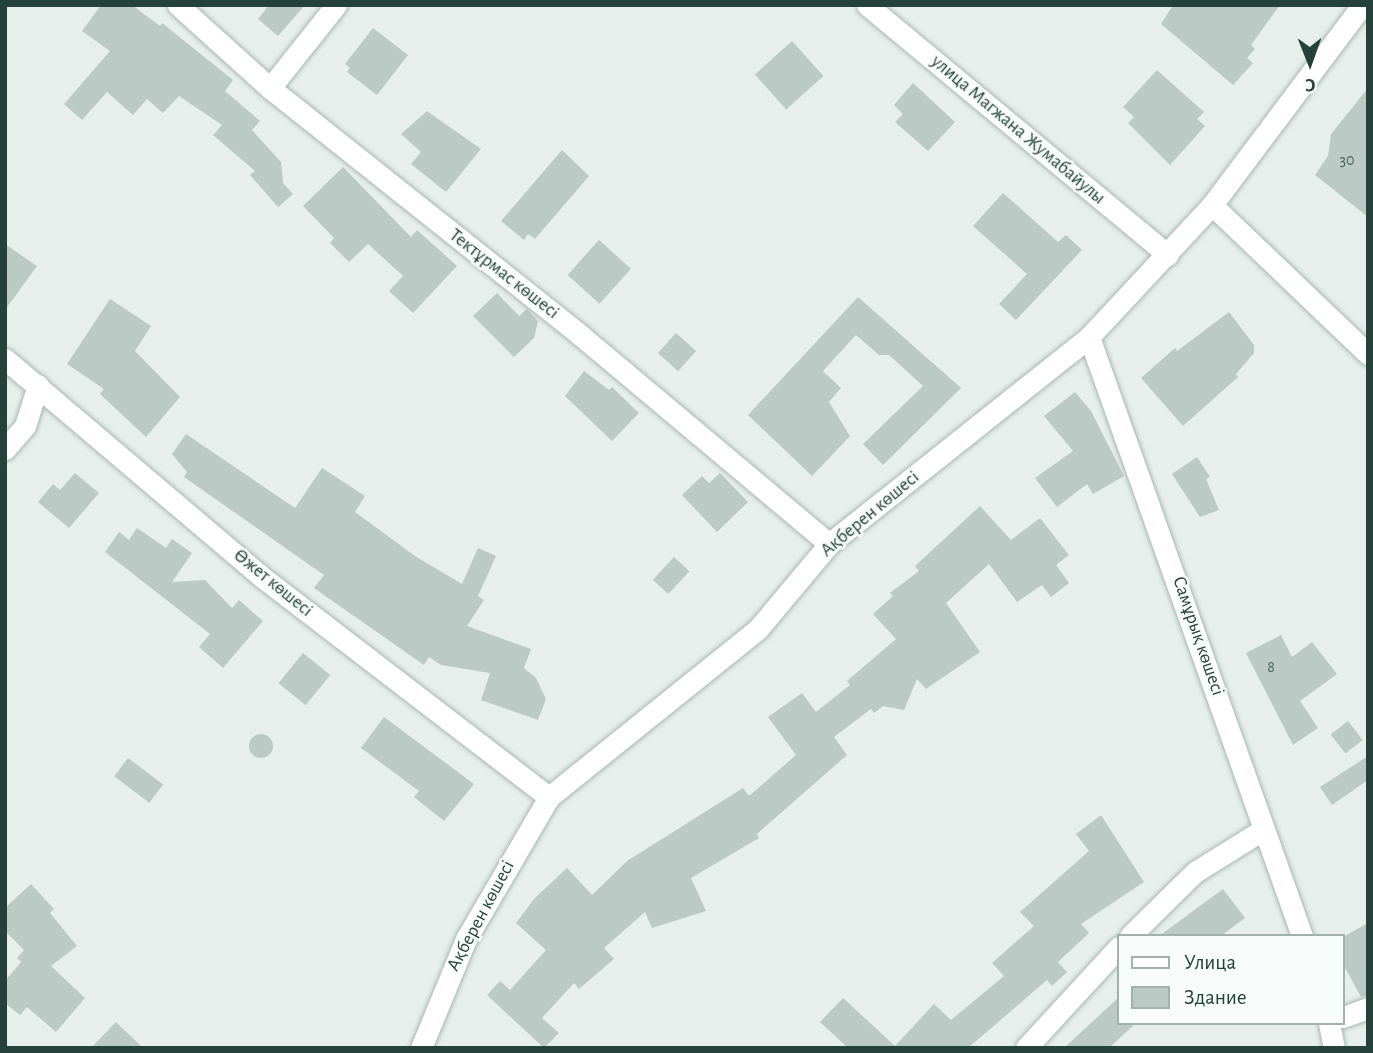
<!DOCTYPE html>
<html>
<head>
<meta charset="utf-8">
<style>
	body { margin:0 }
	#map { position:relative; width:1373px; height:1053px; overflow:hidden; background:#e6efeb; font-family:"Alegreya Sans",sans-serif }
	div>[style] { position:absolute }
	.building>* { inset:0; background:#bbcac4; transform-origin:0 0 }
	.round { border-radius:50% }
	.roads { filter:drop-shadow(0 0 2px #a8b8b2) drop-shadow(0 0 2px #a8b8b2) }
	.minor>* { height:21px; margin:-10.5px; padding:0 10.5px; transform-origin:10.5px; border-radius:10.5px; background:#fff }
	span { translate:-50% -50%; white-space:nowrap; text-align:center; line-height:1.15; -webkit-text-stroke:5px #f7fbf9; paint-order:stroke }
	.number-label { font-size:16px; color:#4a645c }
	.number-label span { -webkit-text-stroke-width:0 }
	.street-label { font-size:19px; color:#24423a }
	.frame { position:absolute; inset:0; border:7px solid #24423a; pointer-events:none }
	.legend { position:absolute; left:1117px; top:934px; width:228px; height:91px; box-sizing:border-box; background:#f7fbf9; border:2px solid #a3b1ad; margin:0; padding:9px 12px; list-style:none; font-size:21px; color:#24423a }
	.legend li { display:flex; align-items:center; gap:14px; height:35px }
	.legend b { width:35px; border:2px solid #a3b1ad }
	.north { position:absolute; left:1275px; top:28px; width:70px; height:70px; -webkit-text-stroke:5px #f7fbf9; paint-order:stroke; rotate:179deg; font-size:19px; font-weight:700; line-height:28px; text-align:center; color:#24423a }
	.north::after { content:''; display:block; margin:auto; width:24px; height:32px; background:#24423a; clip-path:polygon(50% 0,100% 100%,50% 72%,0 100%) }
</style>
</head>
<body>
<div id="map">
	<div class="building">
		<div style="clip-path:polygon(101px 5px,132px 5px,160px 26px,162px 23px,233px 80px,225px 91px,260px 121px,252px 130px,281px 162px,283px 183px,293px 194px,278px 207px,250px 175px,255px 171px,213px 135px,222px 125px,179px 96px,163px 113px,147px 99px,133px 115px,107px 92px,82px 120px,64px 104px,110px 51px,82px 31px)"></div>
		<div style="clip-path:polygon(269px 5px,305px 5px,278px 36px,258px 19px)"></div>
		<div style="clip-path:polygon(1173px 5px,1280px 5px,1251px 45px,1255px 49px,1247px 58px,1253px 63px,1233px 85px,1161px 24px)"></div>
		<div style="clip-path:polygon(373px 28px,408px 55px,377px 95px,347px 72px,350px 68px,345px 64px)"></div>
		<div style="left:792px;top:41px;width:47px;height:50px;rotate:48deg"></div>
		<div style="clip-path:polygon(1157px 70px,1204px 112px,1197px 119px,1205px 126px,1170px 165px,1128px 123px,1134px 117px,1123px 107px)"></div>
		<div style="clip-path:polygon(913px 83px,955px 122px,928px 151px,895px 122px,903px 114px,894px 105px)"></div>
		<div style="clip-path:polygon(1368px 88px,1368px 217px,1315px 175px,1328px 156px,1331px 134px)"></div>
		<div style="clip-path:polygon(427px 111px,481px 149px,446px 192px,411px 164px,421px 152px,401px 134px)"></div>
		<div style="clip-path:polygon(562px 150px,589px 176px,535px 239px,528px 234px,524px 240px,501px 221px)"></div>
		<div style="clip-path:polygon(343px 167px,411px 237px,417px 230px,457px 266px,413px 313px,389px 291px,403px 276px,368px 244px,349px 262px,330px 243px,334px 238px,303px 206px)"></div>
		<div style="clip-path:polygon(1003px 193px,1058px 242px,1066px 235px,1082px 250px,1016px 320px,999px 304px,1027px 274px,973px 226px)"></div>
		<div style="left:599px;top:240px;width:43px;height:47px;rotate:42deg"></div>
		<div style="clip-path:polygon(5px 244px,37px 266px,5px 310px)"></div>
		<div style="clip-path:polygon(497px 293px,519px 316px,527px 309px,538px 321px,534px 338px,514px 357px,473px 316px)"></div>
		<div style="clip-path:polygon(858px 297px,961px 388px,883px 465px,863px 444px,923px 386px,889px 355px,879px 355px,856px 335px,823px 371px,841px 388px,829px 402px,850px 436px,812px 476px,748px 415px)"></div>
		<div style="clip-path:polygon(110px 299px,151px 326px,135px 351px,180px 397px,146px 437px,100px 394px,104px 389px,67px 364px)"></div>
		<div style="clip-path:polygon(1229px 312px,1254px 345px,1254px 353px,1236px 374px,1238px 377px,1183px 426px,1141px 378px,1175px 348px,1177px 351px)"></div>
		<div style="left:676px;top:333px;width:27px;height:27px;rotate:42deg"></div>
		<div style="clip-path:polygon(584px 371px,609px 390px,612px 387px,639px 413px,612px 441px,565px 396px)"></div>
		<div style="clip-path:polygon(1075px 392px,1091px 411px,1124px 476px,1093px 494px,1087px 484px,1057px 507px,1035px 478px,1073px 451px,1044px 416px)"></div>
		<div style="clip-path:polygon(186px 434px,295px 508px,322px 468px,365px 496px,355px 512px,415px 556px,462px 584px,478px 548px,496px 556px,478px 596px,484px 600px,467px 626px,531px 649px,524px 668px,536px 678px,546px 699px,538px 720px,481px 700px,490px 673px,441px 665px,429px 657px,424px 665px,314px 588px,324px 575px,184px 477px,187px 472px,172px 454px)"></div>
		<div style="clip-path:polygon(1197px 457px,1210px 477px,1206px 479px,1219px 510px,1200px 517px,1172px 474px)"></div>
		<div style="clip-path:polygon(75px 473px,99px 493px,69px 528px,38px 502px,53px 484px,60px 490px)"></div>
		<div style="clip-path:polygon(720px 473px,748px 502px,717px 532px,682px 495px,702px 476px,709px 483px)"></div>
		<div style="clip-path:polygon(980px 506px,1011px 540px,1040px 518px,1069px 555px,1056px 565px,1069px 583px,1051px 597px,1042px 585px,1017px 602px,989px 564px,946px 603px,980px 652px,926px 689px,917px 679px,904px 710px,883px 706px,874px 713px,871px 709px,834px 737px,847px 755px,757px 834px,759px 838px,691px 878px,706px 911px,652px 928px,645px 912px,604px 948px,614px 959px,579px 989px,574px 983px,542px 1018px,559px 1033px,544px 1048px,487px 995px,500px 981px,510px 990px,546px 950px,516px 923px,534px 899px,567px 868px,592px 895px,627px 861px,743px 788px,749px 796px,796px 755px,768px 717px,802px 693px,816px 712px,850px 685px,847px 681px,896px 639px,873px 614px,893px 596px,890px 593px,919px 571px,915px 566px)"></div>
		<div style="clip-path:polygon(137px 528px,166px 548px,172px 539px,192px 553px,172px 582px,205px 580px,232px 608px,239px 600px,263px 621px,223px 668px,199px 647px,210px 634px,105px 552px,119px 532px,129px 540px)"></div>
		<div style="left:674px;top:557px;width:21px;height:31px;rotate:43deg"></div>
		<div style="clip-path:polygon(1281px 635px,1292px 657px,1312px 642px,1337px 674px,1300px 701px,1318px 728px,1293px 745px,1246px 653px)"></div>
		<div style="left:303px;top:653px;width:35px;height:39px;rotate:39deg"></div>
		<div style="clip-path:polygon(384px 717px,474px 784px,444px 821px,414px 797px,419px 791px,361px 748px)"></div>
		<div style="left:1348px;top:721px;width:24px;height:22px;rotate:52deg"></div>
		<div class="round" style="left:249px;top:734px;width:24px;height:24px"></div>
		<div style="clip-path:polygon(1368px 756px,1368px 780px,1332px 805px,1320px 787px)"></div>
		<div style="left:128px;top:758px;width:44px;height:23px;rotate:37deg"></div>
		<div style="clip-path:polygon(1101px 815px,1144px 882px,1081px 924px,1089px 933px,1058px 962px,1067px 972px,1052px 986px,1047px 980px,968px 1048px,848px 1048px,820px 1022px,843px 998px,895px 1046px,934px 1004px,951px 1020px,1004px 976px,992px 963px,1034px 926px,1020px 912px,1089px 851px,1076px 834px)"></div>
		<div style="clip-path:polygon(31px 884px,54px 909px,50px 913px,77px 946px,51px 966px,85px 998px,56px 1032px,27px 1007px,20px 1015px,5px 1003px,5px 981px,21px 962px,17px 958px,24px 950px,5px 931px,5px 908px)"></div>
		<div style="clip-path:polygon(1223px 889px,1245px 918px,1221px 936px,1159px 936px)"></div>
		<div style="clip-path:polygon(1368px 923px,1368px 995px,1361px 997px,1343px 964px,1343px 937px)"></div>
		<div style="clip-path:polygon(1119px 997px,1119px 1023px,1136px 1023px,1109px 1048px,1064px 1048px)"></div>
		<div style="clip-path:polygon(116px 1022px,143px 1048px,91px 1048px)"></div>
	</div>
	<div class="roads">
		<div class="minor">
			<div style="left:178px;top:5px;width:124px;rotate:42.1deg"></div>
			<div style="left:270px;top:88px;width:395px;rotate:38.5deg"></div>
			<div style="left:579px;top:334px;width:326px;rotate:40deg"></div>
			<div style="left:867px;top:5px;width:391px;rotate:39.7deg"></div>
			<div style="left:270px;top:88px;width:106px;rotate:-51.5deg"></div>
			<div style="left:1212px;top:205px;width:216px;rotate:43.7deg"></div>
			<div style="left:1089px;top:337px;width:636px;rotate:70.42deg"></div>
			<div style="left:5px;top:359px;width:337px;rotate:40.3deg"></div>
			<div style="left:262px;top:577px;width:362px;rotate:37.5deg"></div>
			<div style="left:5px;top:449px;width:30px;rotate:-49deg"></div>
			<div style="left:25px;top:426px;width:43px;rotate:-72.4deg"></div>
			<div style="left:1130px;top:936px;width:91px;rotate:-44.6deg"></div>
			<div style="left:1195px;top:872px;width:81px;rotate:-31.9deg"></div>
			<div style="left:1343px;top:1017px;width:27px;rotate:-20deg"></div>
			<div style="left:1329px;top:1023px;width:25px;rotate:79deg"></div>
			<div style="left:421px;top:1048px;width:118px;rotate:-67.6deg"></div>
			<div style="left:466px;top:939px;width:164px;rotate:-59.7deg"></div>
			<div style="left:549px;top:797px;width:268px;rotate:-38.8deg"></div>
			<div style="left:758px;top:629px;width:111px;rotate:-50.1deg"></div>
			<div style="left:829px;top:544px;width:332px;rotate:-38.5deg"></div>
			<div style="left:1089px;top:337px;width:180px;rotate:-47deg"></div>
			<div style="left:1212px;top:205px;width:250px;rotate:-53.1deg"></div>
			<div style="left:1026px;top:1048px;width:137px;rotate:-47.4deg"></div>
		</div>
	</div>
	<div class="number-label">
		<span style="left:1347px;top:160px">30</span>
		<span style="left:1271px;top:667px">8</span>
	</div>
	<div class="street-label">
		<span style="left:1018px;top:130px;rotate:40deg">улица Магжана Жумабайулы</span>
		<span style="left:504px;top:274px;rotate:38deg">Тектұрмас көшесі</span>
		<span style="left:870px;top:514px;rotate:-40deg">Ақберен көшесі</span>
		<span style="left:273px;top:583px;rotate:39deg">Өжет көшесі</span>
		<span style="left:1198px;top:636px;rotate:71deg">Самұрық көшесі</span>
		<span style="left:481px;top:916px;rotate:-62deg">Ақберен көшесі</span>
	</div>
	<div class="frame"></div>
	<ul class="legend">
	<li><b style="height:9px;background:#fff"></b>Улица</li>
	<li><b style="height:19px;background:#bbcac4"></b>Здание</li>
	</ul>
	<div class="north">С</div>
</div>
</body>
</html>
